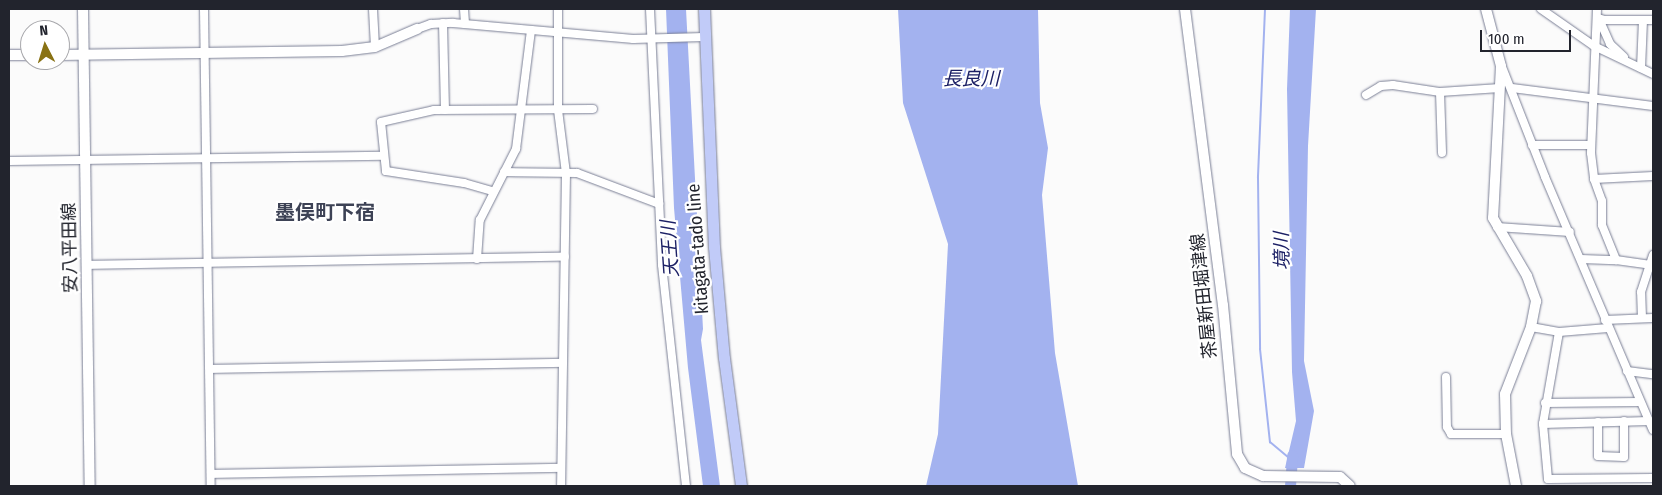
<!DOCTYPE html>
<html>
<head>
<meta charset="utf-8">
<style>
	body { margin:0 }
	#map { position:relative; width:1662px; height:495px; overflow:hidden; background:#fbfbfb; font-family:"Fira Sans Condensed","Noto Sans JP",sans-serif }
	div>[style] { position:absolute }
	.water>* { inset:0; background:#a3b2ef }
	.stream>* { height:2px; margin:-1px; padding:0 1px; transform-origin:1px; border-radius:1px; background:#a3b2ef }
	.river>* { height:11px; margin:-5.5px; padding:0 5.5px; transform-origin:5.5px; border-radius:5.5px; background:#a3b2ef }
	.roads { filter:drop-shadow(0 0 1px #7a7f95) drop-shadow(0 0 1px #7a7f95) }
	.street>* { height:8px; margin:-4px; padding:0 4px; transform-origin:4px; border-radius:4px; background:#fff }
	.secondary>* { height:10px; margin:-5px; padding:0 5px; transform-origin:5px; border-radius:5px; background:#fff }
	.primary>* { height:11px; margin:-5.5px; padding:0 5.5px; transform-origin:5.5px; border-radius:5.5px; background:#c1cbf8 }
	span { translate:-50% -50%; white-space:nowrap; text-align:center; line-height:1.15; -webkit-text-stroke:4.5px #fff; paint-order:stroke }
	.street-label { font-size:18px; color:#22242d }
	.water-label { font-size:19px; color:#1c2065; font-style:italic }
	.quarter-label { font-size:20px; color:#3d4255; font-weight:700 }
	.frame { position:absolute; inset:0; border:10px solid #22242d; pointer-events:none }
	.north { position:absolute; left:20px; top:20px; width:50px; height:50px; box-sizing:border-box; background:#fff; border:1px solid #a7a7ab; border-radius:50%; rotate:355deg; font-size:14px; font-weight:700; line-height:20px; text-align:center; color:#22242d }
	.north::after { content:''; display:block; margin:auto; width:18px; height:22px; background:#897214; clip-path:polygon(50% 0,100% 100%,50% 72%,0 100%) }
	.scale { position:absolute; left:1480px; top:30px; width:91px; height:22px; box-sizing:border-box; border:2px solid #22242d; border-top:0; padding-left:6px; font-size:15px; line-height:18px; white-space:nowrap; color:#22242d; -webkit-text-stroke:4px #fff; paint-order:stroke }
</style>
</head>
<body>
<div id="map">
	<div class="water">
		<div style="clip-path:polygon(666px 9px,686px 9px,703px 329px,701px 340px,720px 486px,703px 486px,688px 368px,674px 208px)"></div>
		<div style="clip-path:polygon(898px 9px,1038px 9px,1040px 103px,1048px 148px,1042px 195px,1055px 353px,1078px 486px,926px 486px,938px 434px,948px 244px,903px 103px)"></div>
		<div style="clip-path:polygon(1290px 9px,1316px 9px,1308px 146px,1304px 361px,1314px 411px,1304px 468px,1285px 468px,1296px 421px,1292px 372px,1287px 89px)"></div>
	</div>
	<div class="stream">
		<div style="left:1265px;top:9px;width:169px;rotate:92.4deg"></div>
		<div style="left:1258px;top:178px;width:171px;rotate:89.3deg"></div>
		<div style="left:1260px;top:349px;width:94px;rotate:83.9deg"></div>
		<div style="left:1270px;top:442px;width:23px;rotate:40deg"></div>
	</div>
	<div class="river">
		<div style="left:1290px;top:486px;width:31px;rotate:-86deg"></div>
	</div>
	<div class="roads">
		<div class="street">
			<div style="left:204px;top:9px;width:477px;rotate:89.2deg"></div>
			<div style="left:373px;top:9px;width:38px;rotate:87deg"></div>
			<div style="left:464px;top:9px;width:15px;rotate:86deg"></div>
			<div style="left:558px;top:9px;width:101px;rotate:90deg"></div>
			<div style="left:558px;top:110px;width:64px;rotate:82.8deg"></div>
			<div style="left:566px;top:173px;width:313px;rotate:90.9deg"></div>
			<div style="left:650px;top:9px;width:256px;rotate:87.3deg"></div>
			<div style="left:662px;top:265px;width:222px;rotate:83.8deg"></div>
			<div style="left:1541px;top:9px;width:65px;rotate:34.9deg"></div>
			<div style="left:1594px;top:46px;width:65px;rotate:25.4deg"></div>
			<div style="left:1597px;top:9px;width:144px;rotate:92.4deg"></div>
			<div style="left:1591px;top:153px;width:26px;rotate:83deg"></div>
			<div style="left:1594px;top:179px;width:23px;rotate:70deg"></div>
			<div style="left:1602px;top:201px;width:24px;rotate:90deg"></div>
			<div style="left:1602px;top:225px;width:38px;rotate:68deg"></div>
			<div style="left:1616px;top:260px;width:35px;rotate:8deg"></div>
			<div style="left:1598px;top:18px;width:6px;rotate:18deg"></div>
			<div style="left:1604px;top:20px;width:49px"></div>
			<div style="left:1599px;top:19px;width:27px;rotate:66deg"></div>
			<div style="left:1610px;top:44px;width:19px;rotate:43deg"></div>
			<div style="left:443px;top:23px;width:87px;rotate:88.7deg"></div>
			<div style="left:417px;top:29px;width:15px;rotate:-20deg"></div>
			<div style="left:431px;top:24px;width:22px;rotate:-3deg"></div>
			<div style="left:453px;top:23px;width:181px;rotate:5.1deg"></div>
			<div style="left:633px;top:39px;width:71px;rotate:-1.6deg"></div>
			<div style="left:1502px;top:67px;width:118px;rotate:68.6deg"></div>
			<div style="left:1545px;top:177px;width:275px;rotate:66.9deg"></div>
			<div style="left:1641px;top:68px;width:48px;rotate:-87.6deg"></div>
			<div style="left:1512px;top:88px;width:142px;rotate:7.3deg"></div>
			<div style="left:1440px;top:92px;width:61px;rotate:88.1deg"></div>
			<div style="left:1366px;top:95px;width:17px;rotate:-31deg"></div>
			<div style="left:1381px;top:86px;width:12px;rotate:-5deg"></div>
			<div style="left:1393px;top:85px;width:48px;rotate:8.5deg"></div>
			<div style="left:1440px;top:92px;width:60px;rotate:-3.8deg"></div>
			<div style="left:1532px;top:145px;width:59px"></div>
			<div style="left:9px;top:161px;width:375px;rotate:-0.8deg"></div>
			<div style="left:504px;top:172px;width:73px;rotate:0.8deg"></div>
			<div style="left:577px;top:173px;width:88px;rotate:20.7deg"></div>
			<div style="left:1594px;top:179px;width:59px;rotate:-2.9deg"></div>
			<div style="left:492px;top:191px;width:29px;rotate:-164deg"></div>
			<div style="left:464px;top:183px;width:79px;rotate:-171.3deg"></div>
			<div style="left:386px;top:171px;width:49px;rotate:-95.8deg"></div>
			<div style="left:381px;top:122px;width:54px;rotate:-12.8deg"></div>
			<div style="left:434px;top:110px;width:159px;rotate:-0.4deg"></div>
			<div style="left:1497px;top:227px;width:73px;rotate:3.9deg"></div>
			<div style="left:477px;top:259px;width:39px;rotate:-86deg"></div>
			<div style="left:480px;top:220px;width:80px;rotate:-63.1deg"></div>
			<div style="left:516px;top:149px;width:120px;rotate:-82.8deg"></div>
			<div style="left:1581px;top:259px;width:35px;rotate:2deg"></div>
			<div style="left:86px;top:265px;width:479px;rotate:-1deg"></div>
			<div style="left:1642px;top:318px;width:26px;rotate:-92deg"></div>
			<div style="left:1641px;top:292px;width:39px;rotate:-72deg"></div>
			<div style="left:1605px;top:320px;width:48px;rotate:-2.4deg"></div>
			<div style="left:1531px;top:327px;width:28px;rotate:10deg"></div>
			<div style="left:1559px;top:332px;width:49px;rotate:-4.7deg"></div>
			<div style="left:1559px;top:332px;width:93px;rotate:99.9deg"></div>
			<div style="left:1543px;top:424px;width:55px;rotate:84.8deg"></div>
			<div style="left:1548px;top:479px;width:105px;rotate:-0.5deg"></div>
			<div style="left:210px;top:369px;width:353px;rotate:-1deg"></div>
			<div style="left:1627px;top:371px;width:26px;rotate:7deg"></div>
			<div style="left:1446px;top:377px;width:50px;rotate:88.9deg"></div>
			<div style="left:1447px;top:427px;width:8px;rotate:60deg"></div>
			<div style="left:1451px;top:434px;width:55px"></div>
			<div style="left:1545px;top:403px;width:95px;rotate:-0.6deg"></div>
			<div style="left:1598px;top:422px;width:34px;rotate:90deg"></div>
			<div style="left:1598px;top:456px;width:26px;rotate:2deg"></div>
			<div style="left:1624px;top:457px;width:36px;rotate:-90deg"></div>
			<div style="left:1543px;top:424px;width:106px;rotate:-1.6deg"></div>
			<div style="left:211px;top:474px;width:350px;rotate:-1deg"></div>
		</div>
		<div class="secondary">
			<div style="left:83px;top:9px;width:477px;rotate:89.2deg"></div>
			<div style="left:1185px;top:9px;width:298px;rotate:82.7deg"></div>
			<div style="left:1223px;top:305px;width:150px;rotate:84.6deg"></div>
			<div style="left:1237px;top:454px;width:16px;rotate:60deg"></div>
			<div style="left:1245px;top:468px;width:20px;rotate:24deg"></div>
			<div style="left:1263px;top:476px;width:77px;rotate:0.7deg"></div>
			<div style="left:1340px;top:477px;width:13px;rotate:42deg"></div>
			<div style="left:1486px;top:9px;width:59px;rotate:75.3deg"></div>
			<div style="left:1501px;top:66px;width:152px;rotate:93deg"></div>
			<div style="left:1493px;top:218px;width:67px;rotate:59.6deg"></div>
			<div style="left:1527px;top:276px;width:27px;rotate:70deg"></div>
			<div style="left:1536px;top:301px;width:26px;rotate:101deg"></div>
			<div style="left:1531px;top:327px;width:72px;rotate:111.2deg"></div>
			<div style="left:1505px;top:394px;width:40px;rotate:88.6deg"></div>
			<div style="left:1506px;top:434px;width:53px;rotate:79.1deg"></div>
			<div style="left:9px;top:55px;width:21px"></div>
			<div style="left:60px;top:55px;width:282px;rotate:-0.8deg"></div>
			<div style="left:342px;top:51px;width:33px;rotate:-7deg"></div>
			<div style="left:375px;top:47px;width:46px;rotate:-23.2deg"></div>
		</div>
		<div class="primary">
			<div style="left:704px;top:9px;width:238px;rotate:87.6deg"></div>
			<div style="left:714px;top:247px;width:111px;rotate:84.9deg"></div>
			<div style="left:724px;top:358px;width:129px;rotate:82.4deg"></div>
		</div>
	</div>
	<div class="street-label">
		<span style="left:70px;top:248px;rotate:-91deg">安八平田線</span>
		<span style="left:698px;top:249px;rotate:-94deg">kitagata-tado line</span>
		<span style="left:1204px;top:296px;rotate:-96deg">茶屋新田堀津線</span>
	</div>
	<div class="water-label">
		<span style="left:971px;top:79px">長良川</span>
		<span style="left:670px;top:249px;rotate:-94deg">天王川</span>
		<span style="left:1282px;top:251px;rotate:-91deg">境川</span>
	</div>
	<div class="quarter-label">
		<span style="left:325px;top:212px">墨俣町下宿</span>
	</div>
	<div class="frame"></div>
	<div class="north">N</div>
	<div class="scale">100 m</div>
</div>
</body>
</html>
